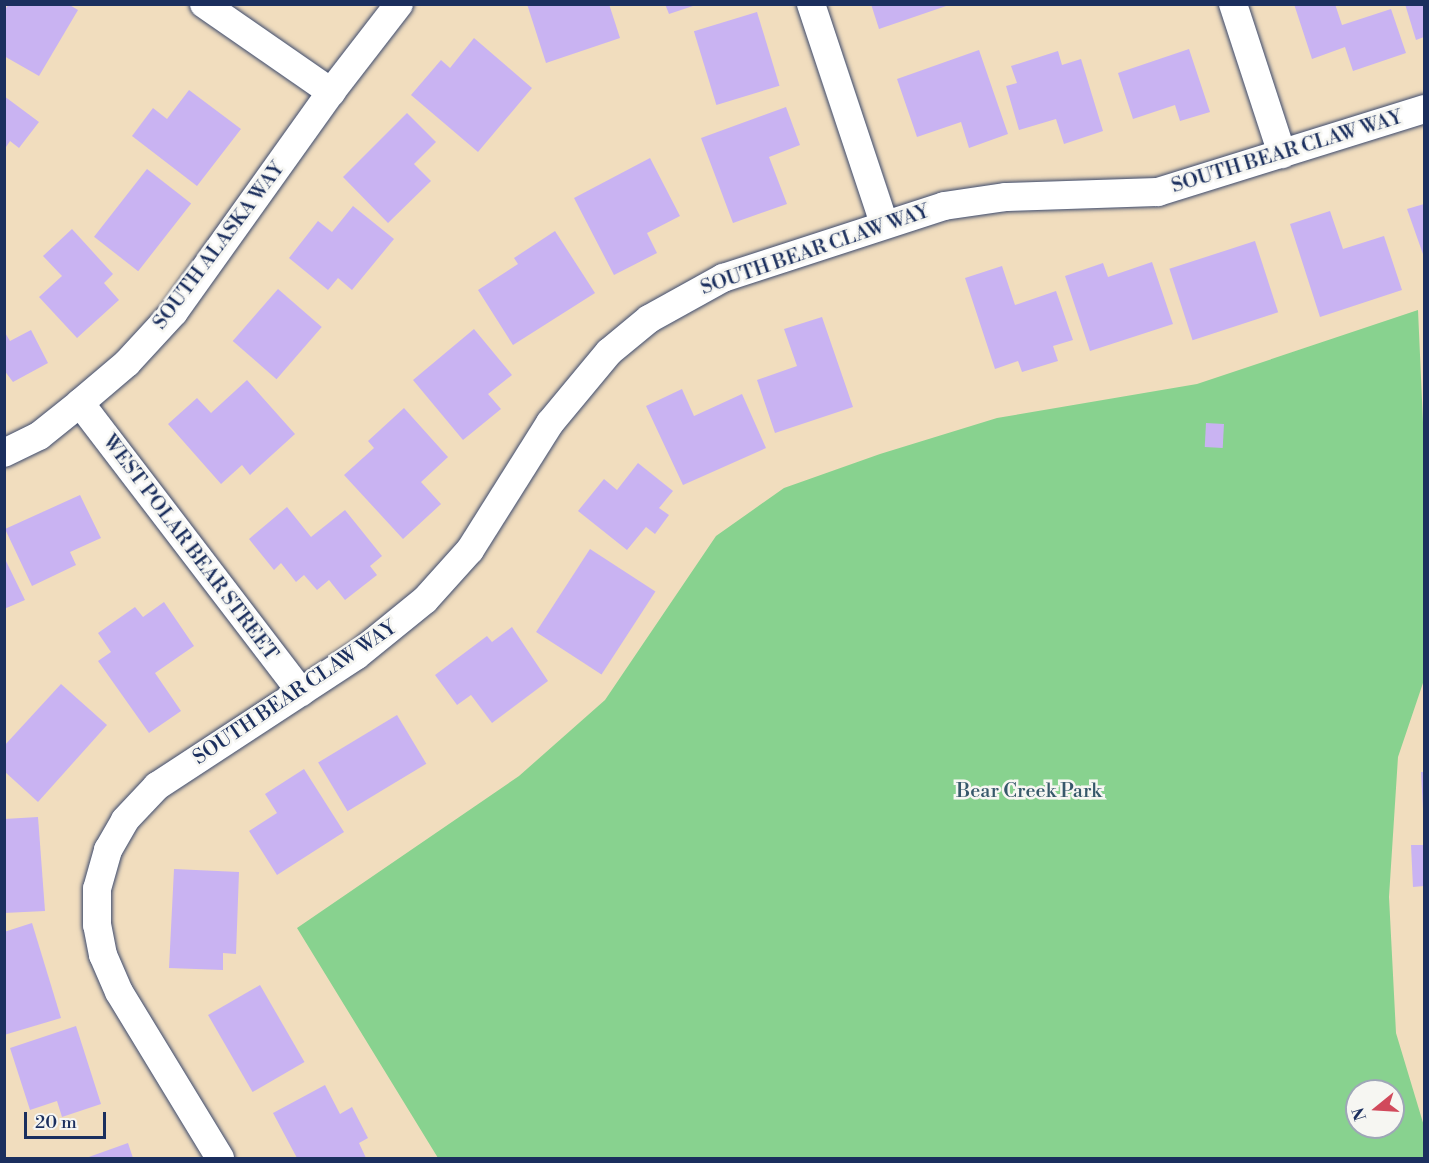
<!DOCTYPE html>
<html>
<head>
<meta charset="utf-8">
<style>
	body { margin:0 }
	#map { position:relative; width:1429px; height:1163px; overflow:hidden; background:#f1ddbe; font-family:"Libre Bodoni",serif }
	div>[style] { position:absolute }
	.green>* { inset:0; background:#88d28f }
	.building>* { inset:0; background:#c9b3f2; transform-origin:0 0 }
	.roads { filter:drop-shadow(0 0 2px #3b496c) drop-shadow(0 0 2px #3b496c) }
	.minor>* { height:28px; margin:-14px; padding:0 14px; transform-origin:14px; border-radius:14px; background:#fff }
	span { translate:-50% -50%; white-space:nowrap; text-align:center; line-height:1.15; -webkit-text-stroke:5px #f6f6f2; paint-order:stroke }
	.street-label { font-size:20px; color:#1b2f5e }
	.park-label { font-size:20px; color:#36586a }
	.frame { position:absolute; inset:0; border:6px solid #1b2f5e; pointer-events:none }
	.north { position:absolute; left:1345px; top:1079px; width:60px; height:60px; box-sizing:border-box; background:#f6f6f2; border:2px solid #9ea6b7; border-radius:50%; rotate:252deg; font-size:16px; font-weight:700; line-height:24px; text-align:center; color:#1b2f5e }
	.north::after { content:''; display:block; margin:auto; width:21px; height:27px; background:#d1495b; clip-path:polygon(50% 0,100% 100%,50% 72%,0 100%) }
	.scale { position:absolute; left:24px; top:1112px; width:82px; height:27px; box-sizing:border-box; border:3px solid #1b2f5e; border-top:0; padding-left:8px; font-size:18px; line-height:21px; white-space:nowrap; color:#1b2f5e; -webkit-text-stroke:4px #f6f6f2; paint-order:stroke }
</style>
</head>
<body>
<div id="map">
	<div class="green">
		<div style="clip-path:polygon(evenodd,1418px 310px,1424px 445px,1424px 680px,1398px 757px,1389px 897px,1396px 1033px,1424px 1126px,1424px 1158px,438px 1158px,297px 928px,519px 776px,605px 700px,716px 536px,784px 488px,880px 454px,997px 418px,1197px 384px,1418px 310px,1357px 1091px,1393px 1091px,1393px 1127px,1357px 1127px,1357px 1091px)"></div>
	</div>
	<div class="building">
		<div style="clip-path:polygon(9px 4px,68px 4px,78px 10px,39px 76px,4px 56px,4px 11px)"></div>
		<div style="clip-path:polygon(527px 4px,609px 4px,620px 38px,546px 63px)"></div>
		<div style="clip-path:polygon(665px 4px,696px 4px,696px 5px,669px 14px)"></div>
		<div style="clip-path:polygon(871px 4px,949px 4px,949px 5px,879px 29px)"></div>
		<div style="clip-path:polygon(1294px 4px,1335px 4px,1342px 25px,1391px 9px,1406px 53px,1353px 71px,1345px 47px,1312px 59px)"></div>
		<div style="clip-path:polygon(1405px 4px,1424px 4px,1424px 37px,1416px 40px)"></div>
		<div style="left:757px;top:12px;width:77px;height:66px;rotate:73deg"></div>
		<div style="clip-path:polygon(474px 38px,532px 88px,478px 152px,411px 95px,441px 60px,450px 68px)"></div>
		<div style="clip-path:polygon(1189px 49px,1210px 112px,1180px 121px,1175px 105px,1133px 119px,1118px 73px)"></div>
		<div style="clip-path:polygon(979px 50px,1008px 134px,969px 148px,961px 122px,917px 137px,897px 79px)"></div>
		<div style="clip-path:polygon(1058px 51px,1062px 65px,1081px 59px,1103px 131px,1064px 144px,1056px 119px,1019px 130px,1006px 86px,1017px 83px,1011px 66px)"></div>
		<div style="clip-path:polygon(189px 90px,241px 129px,197px 186px,132px 136px,153px 108px,167px 119px)"></div>
		<div style="clip-path:polygon(4px 96px,39px 122px,19px 148px,10px 141px,4px 150px)"></div>
		<div style="clip-path:polygon(786px 107px,800px 145px,769px 157px,787px 204px,733px 223px,701px 138px)"></div>
		<div style="clip-path:polygon(407px 113px,436px 142px,414px 164px,431px 181px,388px 223px,343px 177px)"></div>
		<div style="clip-path:polygon(650px 158px,680px 216px,647px 233px,657px 253px,614px 275px,574px 198px)"></div>
		<div style="left:147px;top:169px;width:56px;height:86px;rotate:38deg"></div>
		<div style="clip-path:polygon(1424px 204px,1424px 257px,1407px 209px)"></div>
		<div style="clip-path:polygon(353px 206px,394px 239px,352px 290px,338px 278px,328px 290px,289px 258px,318px 221px,332px 232px)"></div>
		<div style="clip-path:polygon(1330px 211px,1343px 249px,1384px 236px,1402px 290px,1320px 317px,1290px 224px)"></div>
		<div style="clip-path:polygon(72px 229px,113px 274px,104px 283px,119px 300px,77px 338px,39px 297px,62px 276px,43px 256px)"></div>
		<div style="clip-path:polygon(555px 231px,595px 293px,513px 345px,478px 290px,518px 264px,514px 258px)"></div>
		<div style="left:1255px;top:241px;width:75px;height:90px;rotate:72deg"></div>
		<div style="clip-path:polygon(1152px 262px,1173px 324px,1090px 351px,1065px 276px,1103px 263px,1108px 277px)"></div>
		<div style="clip-path:polygon(1002px 266px,1015px 305px,1056px 291px,1073px 340px,1053px 346px,1058px 361px,1022px 372px,1018px 361px,995px 369px,965px 278px)"></div>
		<div style="left:278px;top:289px;width:58px;height:69px;rotate:41deg"></div>
		<div style="clip-path:polygon(822px 317px,853px 407px,775px 433px,757px 380px,797px 366px,784px 329px)"></div>
		<div style="clip-path:polygon(474px 329px,512px 375px,488px 394px,501px 409px,463px 440px,413px 380px)"></div>
		<div style="clip-path:polygon(31px 330px,48px 363px,13px 382px,4px 370px,4px 331px,10px 341px)"></div>
		<div style="clip-path:polygon(247px 380px,295px 434px,250px 475px,242px 465px,221px 484px,168px 424px,197px 398px,211px 413px)"></div>
		<div style="clip-path:polygon(682px 389px,694px 416px,742px 394px,766px 448px,683px 485px,646px 406px)"></div>
		<div style="clip-path:polygon(404px 408px,448px 457px,421px 482px,441px 504px,403px 539px,344px 475px,374px 448px,368px 441px)"></div>
		<div style="left:1206px;top:423px;width:18px;height:24px;rotate:3deg"></div>
		<div style="clip-path:polygon(638px 463px,673px 491px,659px 508px,669px 515px,655px 534px,646px 527px,627px 550px,578px 511px,604px 479px,617px 490px)"></div>
		<div style="clip-path:polygon(80px 495px,101px 538px,70px 552px,76px 565px,32px 586px,5px 529px)"></div>
		<div style="clip-path:polygon(287px 507px,311px 537px,345px 510px,382px 556px,370px 566px,377px 575px,345px 600px,329px 580px,317px 590px,304px 575px,296px 582px,281px 563px,274px 570px,249px 539px)"></div>
		<div style="left:590px;top:549px;width:78px;height:99px;rotate:33deg"></div>
		<div style="clip-path:polygon(4px 557px,25px 600px,4px 609px)"></div>
		<div style="clip-path:polygon(164px 602px,194px 646px,155px 673px,181px 711px,149px 733px,98px 661px,111px 652px,98px 633px,135px 607px,143px 617px)"></div>
		<div style="clip-path:polygon(512px 627px,548px 681px,492px 723px,471px 695px,457px 705px,435px 675px,487px 636px,492px 642px)"></div>
		<div style="clip-path:polygon(61px 684px,107px 725px,38px 802px,4px 771px,4px 746px)"></div>
		<div style="left:397px;top:715px;width:57px;height:92px;rotate:59deg"></div>
		<div style="clip-path:polygon(304px 769px,344px 832px,277px 875px,249px 831px,277px 813px,265px 794px)"></div>
		<div style="clip-path:polygon(1421px 772px,1424px 772px,1424px 809px,1423px 809px)"></div>
		<div style="clip-path:polygon(38px 817px,45px 911px,4px 913px,4px 819px)"></div>
		<div style="clip-path:polygon(1411px 845px,1424px 845px,1424px 886px,1413px 887px)"></div>
		<div style="clip-path:polygon(174px 869px,239px 872px,236px 954px,223px 953px,223px 970px,169px 968px)"></div>
		<div style="clip-path:polygon(32px 923px,61px 1018px,4px 1035px,4px 932px)"></div>
		<div style="left:260px;top:985px;width:89px;height:60px;rotate:60deg"></div>
		<div style="clip-path:polygon(76px 1026px,101px 1104px,62px 1117px,57px 1101px,30px 1110px,10px 1048px)"></div>
		<div style="clip-path:polygon(325px 1085px,340px 1114px,352px 1107px,368px 1138px,359px 1143px,366px 1158px,297px 1158px,273px 1113px)"></div>
		<div style="clip-path:polygon(128px 1143px,133px 1158px,86px 1158px)"></div>
	</div>
	<div class="roads">
		<div class="minor">
			<div style="left:204px;top:4px;width:155px;rotate:34.7deg"></div>
			<div style="left:811px;top:4px;width:232px;rotate:71.6deg"></div>
			<div style="left:1233px;top:4px;width:158px;rotate:71.9deg"></div>
			<div style="left:80px;top:403px;width:364px;rotate:52.6deg"></div>
			<div style="left:4px;top:453px;width:39px;rotate:-26deg"></div>
			<div style="left:39px;top:436px;width:53px;rotate:-38.8deg"></div>
			<div style="left:80px;top:403px;width:62px;rotate:-40.4deg"></div>
			<div style="left:127px;top:363px;width:69px;rotate:-47.3deg"></div>
			<div style="left:174px;top:312px;width:270px;rotate:-54.5deg"></div>
			<div style="left:331px;top:92px;width:111px;rotate:-52.3deg"></div>
			<div style="left:220px;top:1158px;width:194px;rotate:-121.3deg"></div>
			<div style="left:119px;top:992px;width:40px;rotate:-113.4deg"></div>
			<div style="left:103px;top:955px;width:31px;rotate:-101deg"></div>
			<div style="left:97px;top:925px;width:36px;rotate:-90deg"></div>
			<div style="left:97px;top:889px;width:41px;rotate:-74.2deg"></div>
			<div style="left:108px;top:850px;width:34px;rotate:-60deg"></div>
			<div style="left:125px;top:820px;width:47px;rotate:-46.7deg"></div>
			<div style="left:157px;top:786px;width:238px;rotate:-33.2deg"></div>
			<div style="left:356px;top:656px;width:89px;rotate:-39.1deg"></div>
			<div style="left:425px;top:600px;width:67px;rotate:-48deg"></div>
			<div style="left:470px;top:550px;width:150px;rotate:-57.8deg"></div>
			<div style="left:550px;top:423px;width:92px;rotate:-50.3deg"></div>
			<div style="left:609px;top:352px;width:52px;rotate:-39.5deg"></div>
			<div style="left:649px;top:319px;width:85px;rotate:-29deg"></div>
			<div style="left:723px;top:278px;width:232px;rotate:-18deg"></div>
			<div style="left:944px;top:206px;width:63px;rotate:-8.3deg"></div>
			<div style="left:1006px;top:197px;width:152px;rotate:-1.9deg"></div>
			<div style="left:1158px;top:192px;width:279px;rotate:-17.3deg"></div>
		</div>
	</div>
	<div class="street-label">
		<span style="left:1287px;top:152px;rotate:-17deg">SOUTH BEAR CLAW WAY</span>
		<span style="left:219px;top:246px;rotate:-53deg">SOUTH ALASKA WAY</span>
		<span style="left:815px;top:250px;rotate:-19deg">SOUTH BEAR CLAW WAY</span>
		<span style="left:190px;top:548px;rotate:53deg">WEST POLAR BEAR STREET</span>
		<span style="left:295px;top:693px;rotate:-34deg">SOUTH BEAR CLAW WAY</span>
	</div>
	<div class="park-label">
		<span style="left:1029px;top:791px">Bear Creek Park</span>
	</div>
	<div class="frame"></div>
	<div class="north">N</div>
	<div class="scale">20 m</div>
</div>
</body>
</html>
